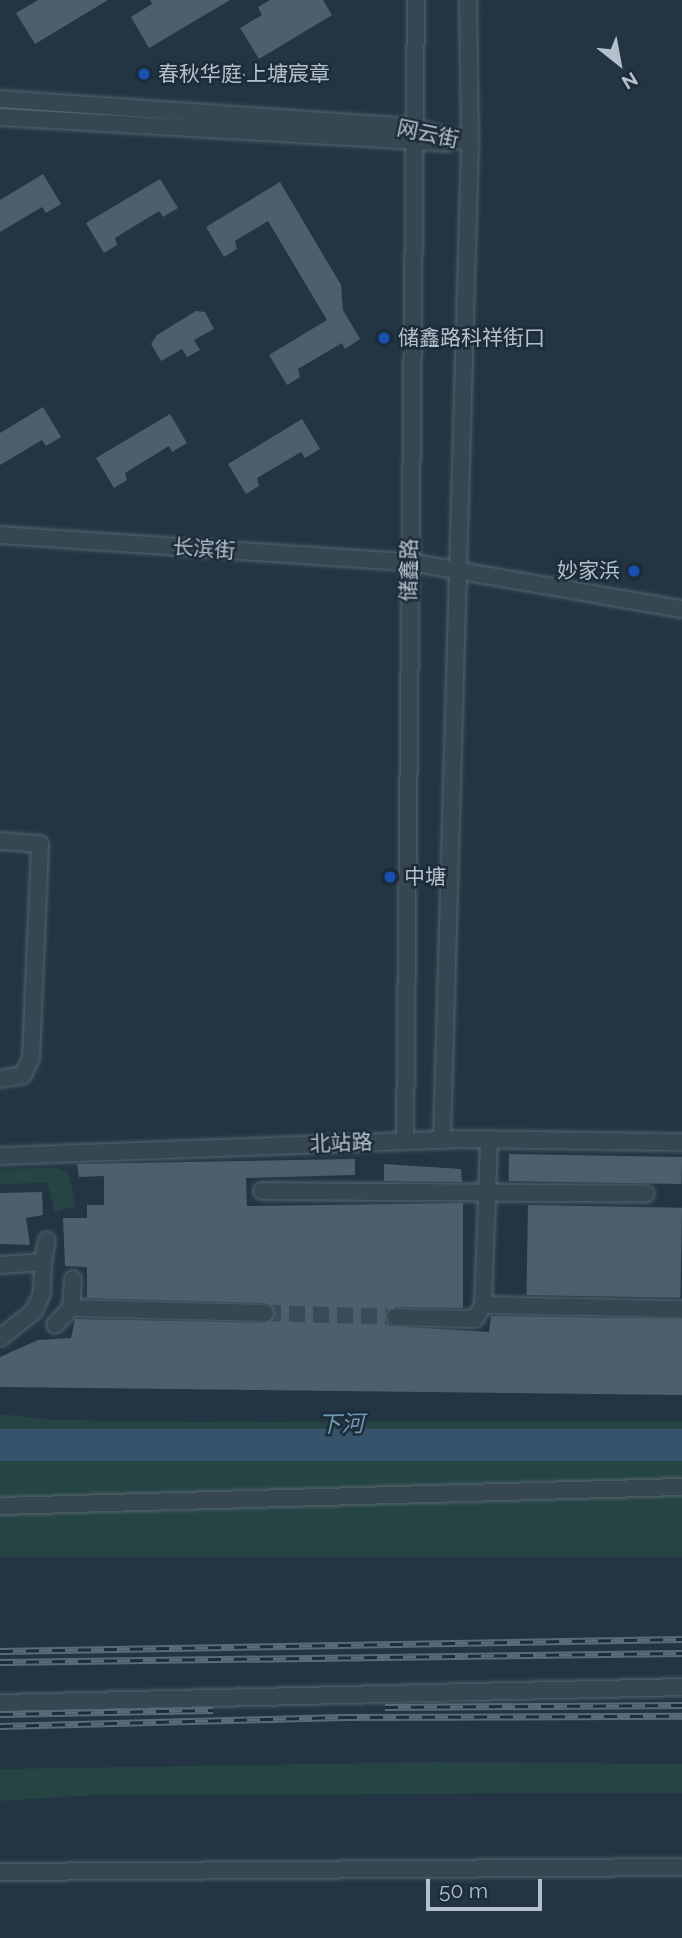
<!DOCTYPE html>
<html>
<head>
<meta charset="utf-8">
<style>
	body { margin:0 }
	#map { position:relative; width:682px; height:1938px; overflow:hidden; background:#233543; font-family:Raleway,"Noto Sans SC",sans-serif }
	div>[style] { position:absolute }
	.green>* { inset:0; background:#254443; transform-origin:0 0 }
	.water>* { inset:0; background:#35546b; transform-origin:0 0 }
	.building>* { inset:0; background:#4b5f6e; transform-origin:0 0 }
	.minor-tunnel>* { height:16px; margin-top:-8px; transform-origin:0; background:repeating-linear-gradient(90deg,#394a58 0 16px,transparent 0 24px) }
	.roads { filter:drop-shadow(0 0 2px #556470) drop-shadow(0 0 2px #556470) }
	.minor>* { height:16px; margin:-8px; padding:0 8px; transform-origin:8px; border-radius:8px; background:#374752 }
	.rail>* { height:7px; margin-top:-3.5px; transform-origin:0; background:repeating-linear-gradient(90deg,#1c2c38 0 13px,#596b7a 0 26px); box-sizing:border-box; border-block:2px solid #596b7a }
	.dots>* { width:19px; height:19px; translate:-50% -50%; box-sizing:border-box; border:4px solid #1c2c38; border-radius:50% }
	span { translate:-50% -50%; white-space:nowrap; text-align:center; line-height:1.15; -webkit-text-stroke:5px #1c2c38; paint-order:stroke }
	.poi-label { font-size:21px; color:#b4c1cd }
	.left { translate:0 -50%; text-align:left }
	.right { translate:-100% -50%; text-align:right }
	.street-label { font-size:21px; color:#b4c1cd }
	.water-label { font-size:23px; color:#7197b3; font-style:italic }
	.north { position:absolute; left:584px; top:28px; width:70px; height:70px; -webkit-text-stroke:5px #1c2c38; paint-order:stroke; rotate:149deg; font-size:19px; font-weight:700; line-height:28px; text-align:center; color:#b4c1cd }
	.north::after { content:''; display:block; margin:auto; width:24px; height:32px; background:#b4c1cd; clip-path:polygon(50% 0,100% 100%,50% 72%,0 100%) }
	.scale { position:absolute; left:426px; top:1879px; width:116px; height:32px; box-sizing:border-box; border:4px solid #b4c1cd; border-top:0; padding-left:9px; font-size:21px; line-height:24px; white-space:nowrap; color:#b4c1cd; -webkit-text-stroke:5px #1c2c38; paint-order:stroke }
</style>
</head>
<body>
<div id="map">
	<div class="green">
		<div style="clip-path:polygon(57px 1168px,68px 1172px,76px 1206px,55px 1212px,47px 1183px,0 1184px,0 1169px)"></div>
		<div style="clip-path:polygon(0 1414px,54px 1420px,194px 1422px,682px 1421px,682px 1429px,0 1436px)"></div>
		<div style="left:682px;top:1461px;width:96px;height:682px;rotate:90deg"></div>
		<div style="clip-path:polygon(436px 1762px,682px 1764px,682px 1793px,94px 1795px,0 1801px,0 1769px)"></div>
	</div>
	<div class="water">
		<div style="left:682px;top:1429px;width:32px;height:682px;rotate:90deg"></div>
	</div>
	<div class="building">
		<div style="clip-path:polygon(38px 0,108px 0,35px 44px,16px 13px)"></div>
		<div style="clip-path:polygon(150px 0,230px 0,149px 48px,131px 17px,152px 4px)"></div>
		<div style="clip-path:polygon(270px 0,323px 0,332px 15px,259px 59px,240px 28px,262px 15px,258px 7px)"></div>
		<div style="clip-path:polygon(43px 174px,61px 204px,46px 213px,42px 207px,0 232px,0 200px)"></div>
		<div style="clip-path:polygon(160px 179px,178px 208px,163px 217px,159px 211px,115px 238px,117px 245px,104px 253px,86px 223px)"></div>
		<div style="clip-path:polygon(280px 182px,341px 285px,343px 310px,360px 339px,345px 349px,342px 343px,298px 369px,300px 377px,287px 385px,269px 355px,327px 320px,268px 221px,235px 241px,237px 249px,224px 257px,206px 227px)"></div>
		<div style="clip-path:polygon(196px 311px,205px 312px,214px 329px,194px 340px,200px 350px,187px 357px,182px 349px,161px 361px,151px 344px,157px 335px)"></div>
		<div style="clip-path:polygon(43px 407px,61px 437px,46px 446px,42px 440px,0 465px,0 433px)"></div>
		<div style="clip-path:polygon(170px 414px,187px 443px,172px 452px,169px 446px,125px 473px,127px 480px,114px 488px,96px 458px)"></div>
		<div style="clip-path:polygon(302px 419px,320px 449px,305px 458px,301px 452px,257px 478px,259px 486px,246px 494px,228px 464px)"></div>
		<div style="left:509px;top:1154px;width:173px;height:27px;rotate:1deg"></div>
		<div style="clip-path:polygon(355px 1159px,355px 1175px,246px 1178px,247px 1206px,463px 1203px,463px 1308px,395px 1307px,385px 1316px,389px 1326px,489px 1332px,491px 1316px,682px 1319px,682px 1395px,0 1387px,0 1357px,38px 1340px,71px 1338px,75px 1319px,265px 1323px,274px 1318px,274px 1307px,265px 1303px,87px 1298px,87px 1267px,65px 1266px,63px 1218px,87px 1218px,87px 1205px,104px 1205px,104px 1176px,79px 1177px,77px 1164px)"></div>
		<div style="clip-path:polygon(384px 1164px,461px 1169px,462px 1182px,384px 1181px)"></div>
		<div style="clip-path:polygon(42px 1192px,43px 1215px,26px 1218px,30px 1245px,0 1244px,0 1193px)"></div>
		<div style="left:528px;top:1205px;width:154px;height:90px;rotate:1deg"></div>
	</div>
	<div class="minor-tunnel">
		<div style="left:265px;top:1313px;width:130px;rotate:1.8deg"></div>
	</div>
	<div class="roads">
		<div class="minor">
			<div style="left:0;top:99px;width:413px;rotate:3.9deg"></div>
			<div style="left:412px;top:127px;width:60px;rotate:15.4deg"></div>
			<div style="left:0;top:117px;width:448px;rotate:3.3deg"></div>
			<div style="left:0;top:535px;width:410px;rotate:3.8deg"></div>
			<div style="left:409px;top:562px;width:277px;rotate:9.8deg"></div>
			<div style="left:0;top:841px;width:40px;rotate:4.3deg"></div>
			<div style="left:40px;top:844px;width:214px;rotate:92.4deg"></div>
			<div style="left:31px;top:1058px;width:19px;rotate:115deg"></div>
			<div style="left:23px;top:1075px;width:23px;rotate:170deg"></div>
			<div style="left:442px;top:1140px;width:997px;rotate:-88.39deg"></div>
			<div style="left:470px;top:143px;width:143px;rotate:-90.8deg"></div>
			<div style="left:405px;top:1141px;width:1141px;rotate:-89.45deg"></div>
			<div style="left:0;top:1156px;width:457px;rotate:-2.1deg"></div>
			<div style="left:457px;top:1139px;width:225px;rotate:0.8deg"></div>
			<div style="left:262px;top:1191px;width:384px;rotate:0.4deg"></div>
			<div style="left:43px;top:1262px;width:22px;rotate:-80deg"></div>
			<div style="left:0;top:1265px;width:43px;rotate:-4deg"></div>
			<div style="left:43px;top:1262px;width:31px;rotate:92deg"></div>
			<div style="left:42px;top:1293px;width:20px;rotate:114deg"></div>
			<div style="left:34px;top:1311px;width:43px;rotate:141.5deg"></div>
			<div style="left:483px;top:1305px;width:199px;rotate:1.2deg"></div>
			<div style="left:71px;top:1308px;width:29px;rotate:-86deg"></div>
			<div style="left:395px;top:1317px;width:80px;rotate:1.4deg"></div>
			<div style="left:475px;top:1319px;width:16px;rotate:-60deg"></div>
			<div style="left:483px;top:1305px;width:166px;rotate:-87.9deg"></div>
			<div style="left:55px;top:1325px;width:23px;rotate:-47deg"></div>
			<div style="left:71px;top:1308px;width:194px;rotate:1.5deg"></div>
			<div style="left:0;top:1506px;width:682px;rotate:-1.6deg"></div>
			<div style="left:0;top:1703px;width:682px;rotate:-1.34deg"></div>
			<div style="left:0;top:1872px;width:682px;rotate:-0.42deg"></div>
		</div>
	</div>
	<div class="rail">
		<div style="left:0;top:1651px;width:682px;rotate:-1.01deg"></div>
		<div style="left:0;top:1662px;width:682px;rotate:-0.76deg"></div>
		<div style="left:385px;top:1707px;width:297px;rotate:-0.4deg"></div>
		<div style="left:0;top:1714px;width:213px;rotate:-1.1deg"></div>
		<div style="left:0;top:1726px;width:344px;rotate:-1.5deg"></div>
		<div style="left:344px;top:1717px;width:338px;rotate:-0.2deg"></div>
	</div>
	<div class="dots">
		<div style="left:144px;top:74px;background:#1a4fb4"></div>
		<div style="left:384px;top:338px;background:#1a4fb4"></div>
		<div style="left:634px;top:571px;background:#1a4fb4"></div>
		<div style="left:390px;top:877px;background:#1a4fb4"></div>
	</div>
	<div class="poi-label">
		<span class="left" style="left:158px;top:74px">春秋华庭·上塘宸章</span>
		<span class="left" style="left:398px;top:338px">储鑫路科祥街口</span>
		<span class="right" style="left:620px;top:571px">妙家浜</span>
		<span class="left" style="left:404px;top:877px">中塘</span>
	</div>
	<div class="street-label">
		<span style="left:428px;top:134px;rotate:12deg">网云街</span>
		<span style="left:204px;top:549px;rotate:4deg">长滨街</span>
		<span style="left:409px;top:570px;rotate:-89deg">储鑫路</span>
		<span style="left:341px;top:1143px;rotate:-2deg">北站路</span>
	</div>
	<div class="water-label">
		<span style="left:341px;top:1424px;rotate:-1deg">下河</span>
	</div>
	<div class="north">N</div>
	<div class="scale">50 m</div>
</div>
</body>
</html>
